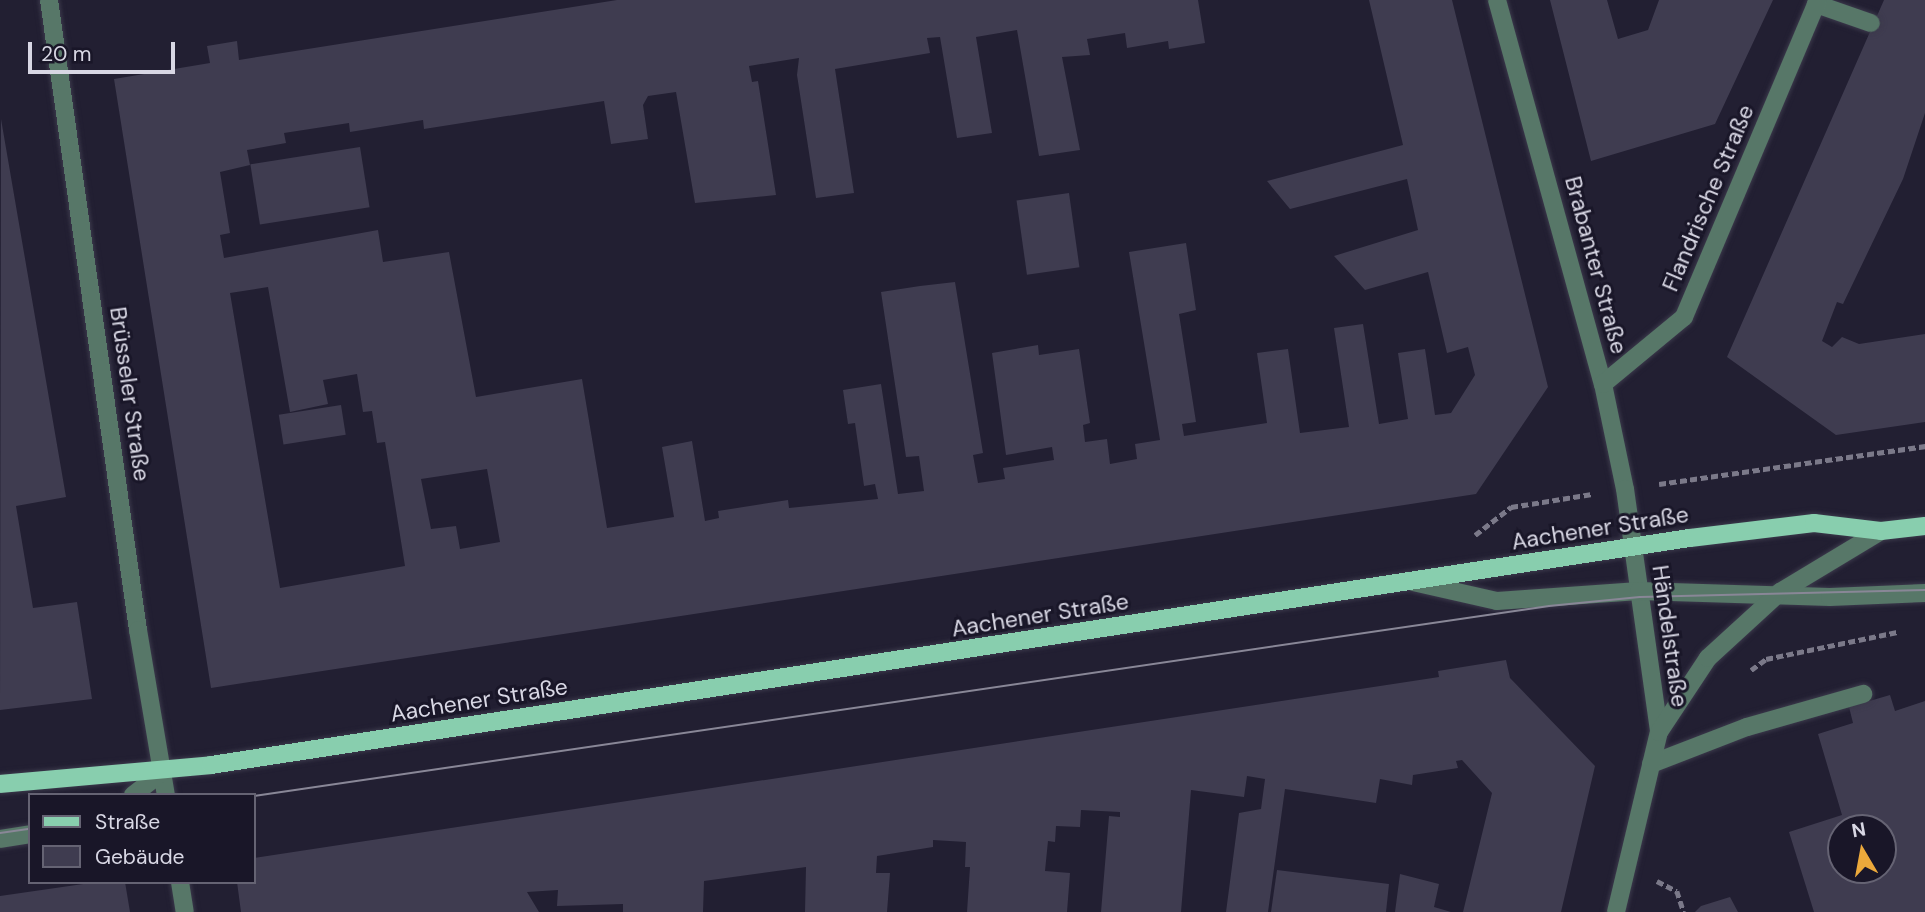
<!DOCTYPE html>
<html>
<head>
<meta charset="utf-8">
<style>
	body { margin:0 }
	#map { position:relative; width:1925px; height:912px; overflow:hidden; background:#221f32; font-family:"DM Sans",sans-serif }
	div>[style] { position:absolute }
	.building>* { inset:0; background:#3f3c50; transform-origin:0 0 }
	.path>* { height:4.5px; margin-top:-2.25px; transform-origin:0; background:repeating-linear-gradient(90deg,#7b7989 0 7px,transparent 0 10.5px) }
	.roads { filter:drop-shadow(0 0 2px #3b394b) drop-shadow(0 0 2px #3b394b) }
	.minor>* { height:18px; margin:-9px; padding:0 9px; transform-origin:9px; border-radius:9px; background:#577768 }
	.major>* { height:18px; margin:-9px; padding:0 9px; transform-origin:9px; border-radius:9px; background:#88ceae }
	.tram>* { height:2px; margin:-1px; padding:0 1px; transform-origin:1px; border-radius:1px; background:#898797 }
	span { translate:-50% -50%; white-space:nowrap; text-align:center; line-height:1.15; -webkit-text-stroke:6px #191628; paint-order:stroke }
	.street-label { font-size:23px; color:#d8d7e4 }
	.legend { position:absolute; left:28px; top:793px; width:228px; height:91px; box-sizing:border-box; background:#191628; border:2px solid #656373; margin:0; padding:9px 12px; list-style:none; font-size:21px; color:#d8d7e4 }
	.legend li { display:flex; align-items:center; gap:14px; height:35px }
	.legend b { width:35px; border:2px solid #656373 }
	.north { position:absolute; left:1827px; top:814px; width:70px; height:70px; box-sizing:border-box; background:#191628; border:2px solid #656373; border-radius:50%; rotate:350deg; font-size:19px; font-weight:700; line-height:28px; text-align:center; color:#d8d7e4 }
	.north::after { content:''; display:block; margin:auto; width:24px; height:32px; background:#eca93b; clip-path:polygon(50% 0,100% 100%,50% 72%,0 100%) }
	.scale { position:absolute; left:28px; top:42px; width:147px; height:32px; box-sizing:border-box; border:4px solid #d8d7e4; border-top:0; padding-left:9px; font-size:21px; line-height:24px; white-space:nowrap; color:#d8d7e4; -webkit-text-stroke:5px #191628; paint-order:stroke }
</style>
</head>
<body>
<div id="map">
	<div class="building">
		<div style="clip-path:polygon(evenodd,617px 0,1198px 0,1205px 43px,1169px 49px,1168px 41px,1127px 48px,1125px 33px,1087px 39px,1090px 55px,1062px 57px,1080px 150px,1039px 156px,1017px 30px,976px 37px,992px 133px,957px 138px,940px 37px,927px 38px,930px 53px,835px 69px,854px 193px,816px 198px,797px 75px,799px 58px,749px 66px,752px 82px,758px 81px,776px 195px,695px 203px,676px 92px,648px 96px,643px 105px,648px 139px,611px 144px,604px 101px,424px 129px,423px 120px,350px 132px,349px 123px,284px 133px,286px 143px,247px 150px,250px 165px,220px 172px,230px 233px,220px 235px,224px 258px,378px 230px,383px 262px,449px 252px,476px 397px,582px 379px,607px 528px,674px 517px,662px 447px,692px 441px,705px 521px,719px 518px,718px 511px,788px 500px,789px 508px,878px 499px,875px 484px,864px 486px,855px 423px,848px 424px,843px 390px,881px 384px,898px 494px,924px 491px,919px 456px,906px 457px,881px 292px,920px 286px,955px 282px,983px 453px,973px 455px,978px 483px,1005px 479px,1003px 468px,1054px 460px,1052px 447px,1006px 455px,992px 353px,1038px 345px,1039px 355px,1079px 349px,1090px 423px,1083px 425px,1085px 442px,1107px 439px,1110px 464px,1137px 459px,1135px 444px,1160px 440px,1129px 252px,1186px 243px,1196px 310px,1179px 314px,1196px 422px,1182px 424px,1184px 436px,1267px 423px,1257px 353px,1288px 349px,1300px 433px,1349px 427px,1334px 328px,1363px 324px,1379px 424px,1408px 419px,1398px 353px,1425px 349px,1435px 415px,1451px 413px,1475px 375px,1468px 347px,1447px 353px,1428px 272px,1365px 290px,1334px 256px,1418px 230px,1407px 179px,1290px 209px,1267px 181px,1403px 145px,1369px 0,1452px 0,1548px 387px,1476px 494px,211px 688px,114px 79px,210px 63px,207px 46px,237px 41px,239px 60px,617px 0,268px 287px,290px 412px,328px 404px,323px 380px,357px 374px,363px 412px,372px 411px,377px 443px,385px 442px,405px 566px,280px 588px,230px 293px,268px 287px,617px 0,487px 469px,500px 542px,460px 549px,456px 526px,431px 529px,421px 479px,487px 469px)"></div>
		<div style="clip-path:polygon(1550px 0,1607px 0,1618px 39px,1648px 30px,1659px 0,1773px 0,1715px 124px,1591px 161px)"></div>
		<div style="clip-path:polygon(1884px 0,1925px 0,1925px 113px,1903px 179px,1843px 304px,1837px 302px,1822px 341px,1832px 347px,1842px 337px,1859px 344px,1925px 334px,1925px 422px,1836px 435px,1727px 357px)"></div>
		<div style="clip-path:polygon(1px 119px,66px 497px,16px 506px,33px 608px,77px 602px,92px 699px,0 710px)"></div>
		<div style="left:360px;top:147px;width:61px;height:111px;rotate:81deg"></div>
		<div style="left:1069px;top:193px;width:75px;height:53px;rotate:82deg"></div>
		<div style="left:341px;top:405px;width:30px;height:63px;rotate:81deg"></div>
		<div style="clip-path:polygon(1506px 660px,1510px 678px,1595px 766px,1561px 912px,1463px 912px,1492px 793px,1462px 760px,1456px 761px,1458px 768px,1413px 775px,1412px 785px,1380px 779px,1376px 803px,1285px 789px,1268px 912px,1226px 912px,1239px 813px,1261px 809px,1265px 779px,1247px 776px,1244px 797px,1191px 790px,1181px 912px,1101px 912px,1109px 816px,1120px 817px,1120px 812px,1081px 810px,1080px 827px,1056px 826px,1055px 842px,1048px 841px,1045px 871px,1070px 873px,1067px 912px,967px 912px,970px 867px,965px 867px,966px 842px,933px 840px,933px 847px,877px 856px,876px 873px,890px 873px,887px 912px,805px 912px,806px 867px,704px 881px,703px 912px,623px 912px,623px 904px,557px 906px,558px 890px,527px 892px,539px 912px,241px 912px,237px 882px,254px 882px,254px 858px,1426px 679px,1439px 677px,1438px 671px)"></div>
		<div style="clip-path:polygon(evenodd,1890px 695px,1895px 711px,1925px 701px,1925px 912px,1814px 912px,1789px 832px,1842px 815px,1818px 734px,1853px 723px,1849px 707px,1890px 695px,1841px 828px,1883px 828px,1883px 870px,1841px 870px,1841px 828px)"></div>
		<div style="clip-path:polygon(1277px 870px,1389px 884px,1386px 912px,1271px 912px)"></div>
		<div style="clip-path:polygon(1400px 874px,1439px 884px,1434px 907px,1451px 912px,1395px 912px)"></div>
		<div style="clip-path:polygon(97px 882px,125px 882px,130px 912px,0 912px,0 896px)"></div>
		<div style="clip-path:polygon(1730px 897px,1738px 912px,1695px 912px,1701px 906px)"></div>
	</div>
	<div class="path">
		<div style="left:1659px;top:484px;width:269px;rotate:-8.1deg"></div>
		<div style="left:1475px;top:535px;width:46px;rotate:-37.9deg"></div>
		<div style="left:1511px;top:507px;width:82px;rotate:-9.1deg"></div>
		<div style="left:1751px;top:670px;width:19px;rotate:-36deg"></div>
		<div style="left:1766px;top:659px;width:134px;rotate:-11.6deg"></div>
		<div style="left:1657px;top:881px;width:22px;rotate:27deg"></div>
		<div style="left:1677px;top:891px;width:22px;rotate:72deg"></div>
	</div>
	<div class="roads">
		<div class="minor">
			<div style="left:49px;top:0;width:636px;rotate:81.96deg"></div>
			<div style="left:138px;top:630px;width:167px;rotate:80.4deg"></div>
			<div style="left:1497px;top:0;width:398px;rotate:74.6deg"></div>
			<div style="left:1603px;top:384px;width:107px;rotate:78.2deg"></div>
			<div style="left:1625px;top:489px;width:245px;rotate:82deg"></div>
			<div style="left:1816px;top:4px;width:58px;rotate:19.1deg"></div>
			<div style="left:1603px;top:384px;width:105px;rotate:-39.6deg"></div>
			<div style="left:1684px;top:317px;width:344px;rotate:-67.1deg"></div>
			<div style="left:1413px;top:582px;width:86px;rotate:12.7deg"></div>
			<div style="left:1497px;top:601px;width:142px;rotate:-4deg"></div>
			<div style="left:1639px;top:591px;width:191px;rotate:1.8deg"></div>
			<div style="left:1830px;top:597px;width:95px;rotate:-2.4deg"></div>
			<div style="left:1651px;top:764px;width:103px;rotate:-21.1deg"></div>
			<div style="left:1747px;top:727px;width:121px;rotate:-15.9deg"></div>
			<div style="left:133px;top:795px;width:37px;rotate:-38deg"></div>
			<div style="left:0;top:839px;width:30px;rotate:-9deg"></div>
			<div style="left:180px;top:882px;width:30px;rotate:81deg"></div>
			<div style="left:1616px;top:912px;width:185px;rotate:-76.6deg"></div>
			<div style="left:1659px;top:732px;width:89px;rotate:-56.5deg"></div>
			<div style="left:1708px;top:658px;width:98px;rotate:-42.5deg"></div>
			<div style="left:1780px;top:592px;width:118px;rotate:-31.1deg"></div>
		</div>
		<div class="major">
			<div style="left:0;top:784px;width:212px;rotate:-5.1deg"></div>
			<div style="left:211px;top:765px;width:1496px;rotate:-8.73deg"></div>
			<div style="left:1690px;top:538px;width:125px;rotate:-6.9deg"></div>
			<div style="left:1814px;top:523px;width:67px;rotate:6.8deg"></div>
			<div style="left:1881px;top:531px;width:44px;rotate:-6.5deg"></div>
		</div>
	</div>
	<div class="tram">
		<div style="left:254px;top:796px;width:1309px;rotate:-8.35deg"></div>
		<div style="left:1549px;top:606px;width:91px;rotate:-5.6deg"></div>
		<div style="left:1640px;top:597px;width:285px;rotate:-1.4deg"></div>
		<div style="left:0;top:833px;width:30px;rotate:-8deg"></div>
	</div>
	<div class="street-label">
		<span style="left:1708px;top:198px;rotate:-67deg">Flandrische Straße</span>
		<span style="left:1596px;top:265px;rotate:75deg">Brabanter Straße</span>
		<span style="left:130px;top:394px;rotate:82deg">Brüsseler Straße</span>
		<span style="left:1600px;top:528px;rotate:-9deg">Aachener Straße</span>
		<span style="left:1040px;top:615px;rotate:-9deg">Aachener Straße</span>
		<span style="left:1670px;top:636px;rotate:82deg">Händelstraße</span>
		<span style="left:479px;top:700px;rotate:-9deg">Aachener Straße</span>
	</div>
	<ul class="legend">
	<li><b style="height:9px;background:#88ceae"></b>Straße</li>
	<li><b style="height:19px;background:#3f3c50"></b>Gebäude</li>
	</ul>
	<div class="north">N</div>
	<div class="scale">20 m</div>
</div>
</body>
</html>
